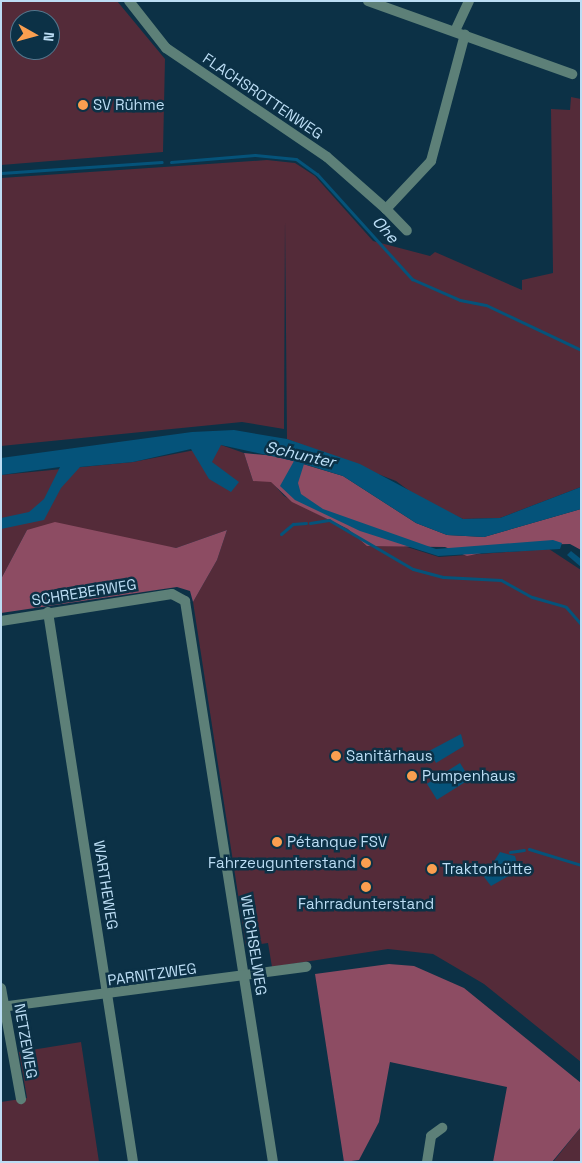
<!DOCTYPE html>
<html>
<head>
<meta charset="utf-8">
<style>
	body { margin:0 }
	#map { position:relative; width:582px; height:1163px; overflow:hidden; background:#0c3146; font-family:"Space Grotesk",sans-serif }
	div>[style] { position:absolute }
	.green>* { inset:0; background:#542b39 }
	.forest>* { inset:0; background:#8d4c63 }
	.water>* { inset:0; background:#05537a; transform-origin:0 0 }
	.stream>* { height:3px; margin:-1.5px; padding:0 1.5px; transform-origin:1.5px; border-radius:1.5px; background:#05537a }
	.minor>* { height:10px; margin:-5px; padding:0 5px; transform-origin:5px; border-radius:5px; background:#5d8078 }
	.dots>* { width:14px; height:14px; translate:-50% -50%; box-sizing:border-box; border:2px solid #0c3146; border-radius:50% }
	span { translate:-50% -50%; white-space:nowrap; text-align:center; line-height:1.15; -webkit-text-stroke:5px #0c3146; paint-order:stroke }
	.street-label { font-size:15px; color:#bcddf4 }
	.poi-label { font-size:15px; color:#bcddf4 }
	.left { translate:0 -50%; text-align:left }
	.right { translate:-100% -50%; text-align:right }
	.water-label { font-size:16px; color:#bfe1f9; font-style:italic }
	.frame { position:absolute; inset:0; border:2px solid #bcddf4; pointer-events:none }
	.north { position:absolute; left:10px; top:10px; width:50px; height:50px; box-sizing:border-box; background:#0c3146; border:1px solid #52768c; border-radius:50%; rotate:97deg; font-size:14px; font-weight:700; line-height:20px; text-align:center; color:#bcddf4 }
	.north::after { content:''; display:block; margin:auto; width:18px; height:22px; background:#fa9f50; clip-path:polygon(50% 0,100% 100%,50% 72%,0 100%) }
</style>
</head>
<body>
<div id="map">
	<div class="green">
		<div style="clip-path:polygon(evenodd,1px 1px,117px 1px,165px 59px,163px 152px,1px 165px,1px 1px,20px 20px,50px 20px,50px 50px,20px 50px,20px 20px)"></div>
		<div style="clip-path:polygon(571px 97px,581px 99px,581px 487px,500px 518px,463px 519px,423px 501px,396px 481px,287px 439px,285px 220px,284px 429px,242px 422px,1px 446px,1px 178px,267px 160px,295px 163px,315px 176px,373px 241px,430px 256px,435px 252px,522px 290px,522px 280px,553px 273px,551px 109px,570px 110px)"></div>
		<div style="clip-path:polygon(221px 445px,244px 453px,253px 481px,271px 481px,284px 496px,343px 527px,439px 557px,549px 549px,581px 570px,581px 1062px,484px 984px,433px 954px,388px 949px,272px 967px,268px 943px,246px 946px,193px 602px,217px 560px,227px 530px,176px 548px,27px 530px,1px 579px,1px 475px,133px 462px)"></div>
		<div style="clip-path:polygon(81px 1042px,99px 1162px,1px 1162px,1px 1102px,27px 1098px,19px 1052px)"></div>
		<div style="clip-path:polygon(581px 1127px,581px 1162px,553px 1162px)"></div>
	</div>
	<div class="forest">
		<div style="clip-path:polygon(244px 453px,276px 456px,343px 476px,416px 523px,447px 535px,484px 537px,581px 509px,581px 550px,570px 544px,519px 545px,467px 556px,445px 547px,367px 546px,348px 529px,292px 502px,271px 482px,253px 481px)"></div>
		<div style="clip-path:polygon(55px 522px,176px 548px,227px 530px,217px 560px,193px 602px,190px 591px,177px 587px,1px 613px,1px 579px,27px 530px)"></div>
		<div style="clip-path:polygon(389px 964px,414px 966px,464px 988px,581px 1083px,581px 1127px,552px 1162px,493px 1162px,507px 1087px,390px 1062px,379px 1122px,359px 1160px,344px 1162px,315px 974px)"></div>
	</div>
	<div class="water">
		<div style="clip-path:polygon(234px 430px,287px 439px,360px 464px,463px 519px,500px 518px,581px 487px,581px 509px,484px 537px,447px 535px,416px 523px,343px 476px,304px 464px,298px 483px,301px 494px,323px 509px,436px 549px,553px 540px,562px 543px,560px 549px,438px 556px,360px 531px,295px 500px,280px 486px,294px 461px,221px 445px,212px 462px,239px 482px,231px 492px,209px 479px,191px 449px,133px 462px,80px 467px,61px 488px,44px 520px,1px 529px,1px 518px,29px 512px,44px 499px,60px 467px,1px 475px,1px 458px,192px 432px)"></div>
		<div style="clip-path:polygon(571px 551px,581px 559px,581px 567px,567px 555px)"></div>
		<div style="clip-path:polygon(461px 734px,464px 746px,436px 763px,429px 751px)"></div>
		<div style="left:460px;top:763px;width:19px;height:39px;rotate:58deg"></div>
		<div style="clip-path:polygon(500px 852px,515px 856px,519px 870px,491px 886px,484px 877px)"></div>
	</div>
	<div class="stream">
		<div style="left:171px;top:162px;width:84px;rotate:-4.8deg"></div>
		<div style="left:255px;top:155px;width:41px;rotate:5.6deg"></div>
		<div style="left:296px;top:159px;width:26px;rotate:36deg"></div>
		<div style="left:317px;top:174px;width:142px;rotate:47.9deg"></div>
		<div style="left:412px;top:279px;width:52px;rotate:23.6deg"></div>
		<div style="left:460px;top:300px;width:26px;rotate:11deg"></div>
		<div style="left:486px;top:305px;width:105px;rotate:25.3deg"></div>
		<div style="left:1px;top:173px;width:161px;rotate:-3.9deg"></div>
		<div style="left:310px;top:523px;width:19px;rotate:-9deg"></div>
		<div style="left:329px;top:520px;width:97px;rotate:30.3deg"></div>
		<div style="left:413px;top:569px;width:31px;rotate:15deg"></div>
		<div style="left:443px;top:577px;width:58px;rotate:3deg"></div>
		<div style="left:501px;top:580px;width:35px;rotate:29deg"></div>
		<div style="left:532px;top:597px;width:35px;rotate:16deg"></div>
		<div style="left:566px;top:607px;width:23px;rotate:49deg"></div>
		<div style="left:281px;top:534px;width:16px;rotate:-40deg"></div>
		<div style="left:293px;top:524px;width:13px;rotate:-4deg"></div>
		<div style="left:529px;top:849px;width:54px;rotate:17.1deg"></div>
		<div style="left:510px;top:852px;width:14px;rotate:-8deg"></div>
	</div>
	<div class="minor">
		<div style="left:129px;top:1px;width:60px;rotate:51.8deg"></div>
		<div style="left:166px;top:48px;width:194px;rotate:34.1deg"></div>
		<div style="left:327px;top:157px;width:79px;rotate:41.4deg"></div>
		<div style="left:386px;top:209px;width:66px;rotate:-46.8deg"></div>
		<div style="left:431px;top:161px;width:131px;rotate:-75deg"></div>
		<div style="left:368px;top:1px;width:217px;rotate:19.7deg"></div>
		<div style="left:455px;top:31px;width:33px;rotate:-65deg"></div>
		<div style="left:386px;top:209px;width:30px;rotate:46deg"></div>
		<div style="left:48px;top:612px;width:557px;rotate:81.21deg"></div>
		<div style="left:1px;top:621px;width:173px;rotate:-9deg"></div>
		<div style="left:172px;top:594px;width:15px;rotate:28deg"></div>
		<div style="left:185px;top:601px;width:568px;rotate:81.09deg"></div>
		<div style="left:1px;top:988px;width:113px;rotate:79.8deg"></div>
		<div style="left:1px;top:1007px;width:308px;rotate:-7.5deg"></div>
		<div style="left:427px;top:1162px;width:26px;rotate:-81deg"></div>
		<div style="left:431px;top:1136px;width:14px;rotate:-36deg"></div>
	</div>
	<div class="dots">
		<div style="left:83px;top:105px;background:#fa9f50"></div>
		<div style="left:336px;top:756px;background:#fa9f50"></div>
		<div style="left:412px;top:776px;background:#fa9f50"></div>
		<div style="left:277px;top:842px;background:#fa9f50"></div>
		<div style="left:366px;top:863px;background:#fa9f50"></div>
		<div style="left:432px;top:869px;background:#fa9f50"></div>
		<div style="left:366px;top:887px;background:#fa9f50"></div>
	</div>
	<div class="street-label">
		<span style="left:263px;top:96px;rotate:34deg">FLACHSROTTENWEG</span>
		<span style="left:84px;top:592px;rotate:-9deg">SCHREBERWEG</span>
		<span style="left:106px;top:885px;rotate:81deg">WARTHEWEG</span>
		<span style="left:254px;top:945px;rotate:81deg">WEICHSELWEG</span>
		<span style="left:152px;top:974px;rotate:-8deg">PARNITZWEG</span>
		<span style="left:26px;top:1041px;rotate:80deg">NETZEWEG</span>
	</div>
	<div class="poi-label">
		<span class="left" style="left:93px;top:105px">SV Rühme</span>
		<span class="left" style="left:346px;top:756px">Sanitärhaus</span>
		<span class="left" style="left:422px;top:776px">Pumpenhaus</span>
		<span class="left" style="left:287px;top:842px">Pétanque FSV</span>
		<span class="right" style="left:356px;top:863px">Fahrzeugunterstand</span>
		<span class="left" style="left:442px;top:869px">Traktorhütte</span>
		<span style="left:366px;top:904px">Fahrradunterstand</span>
	</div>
	<div class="water-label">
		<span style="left:385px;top:230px;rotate:48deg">Ohe</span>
		<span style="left:300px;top:455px;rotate:13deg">Schunter</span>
	</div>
	<div class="frame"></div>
	<div class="north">N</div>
</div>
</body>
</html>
